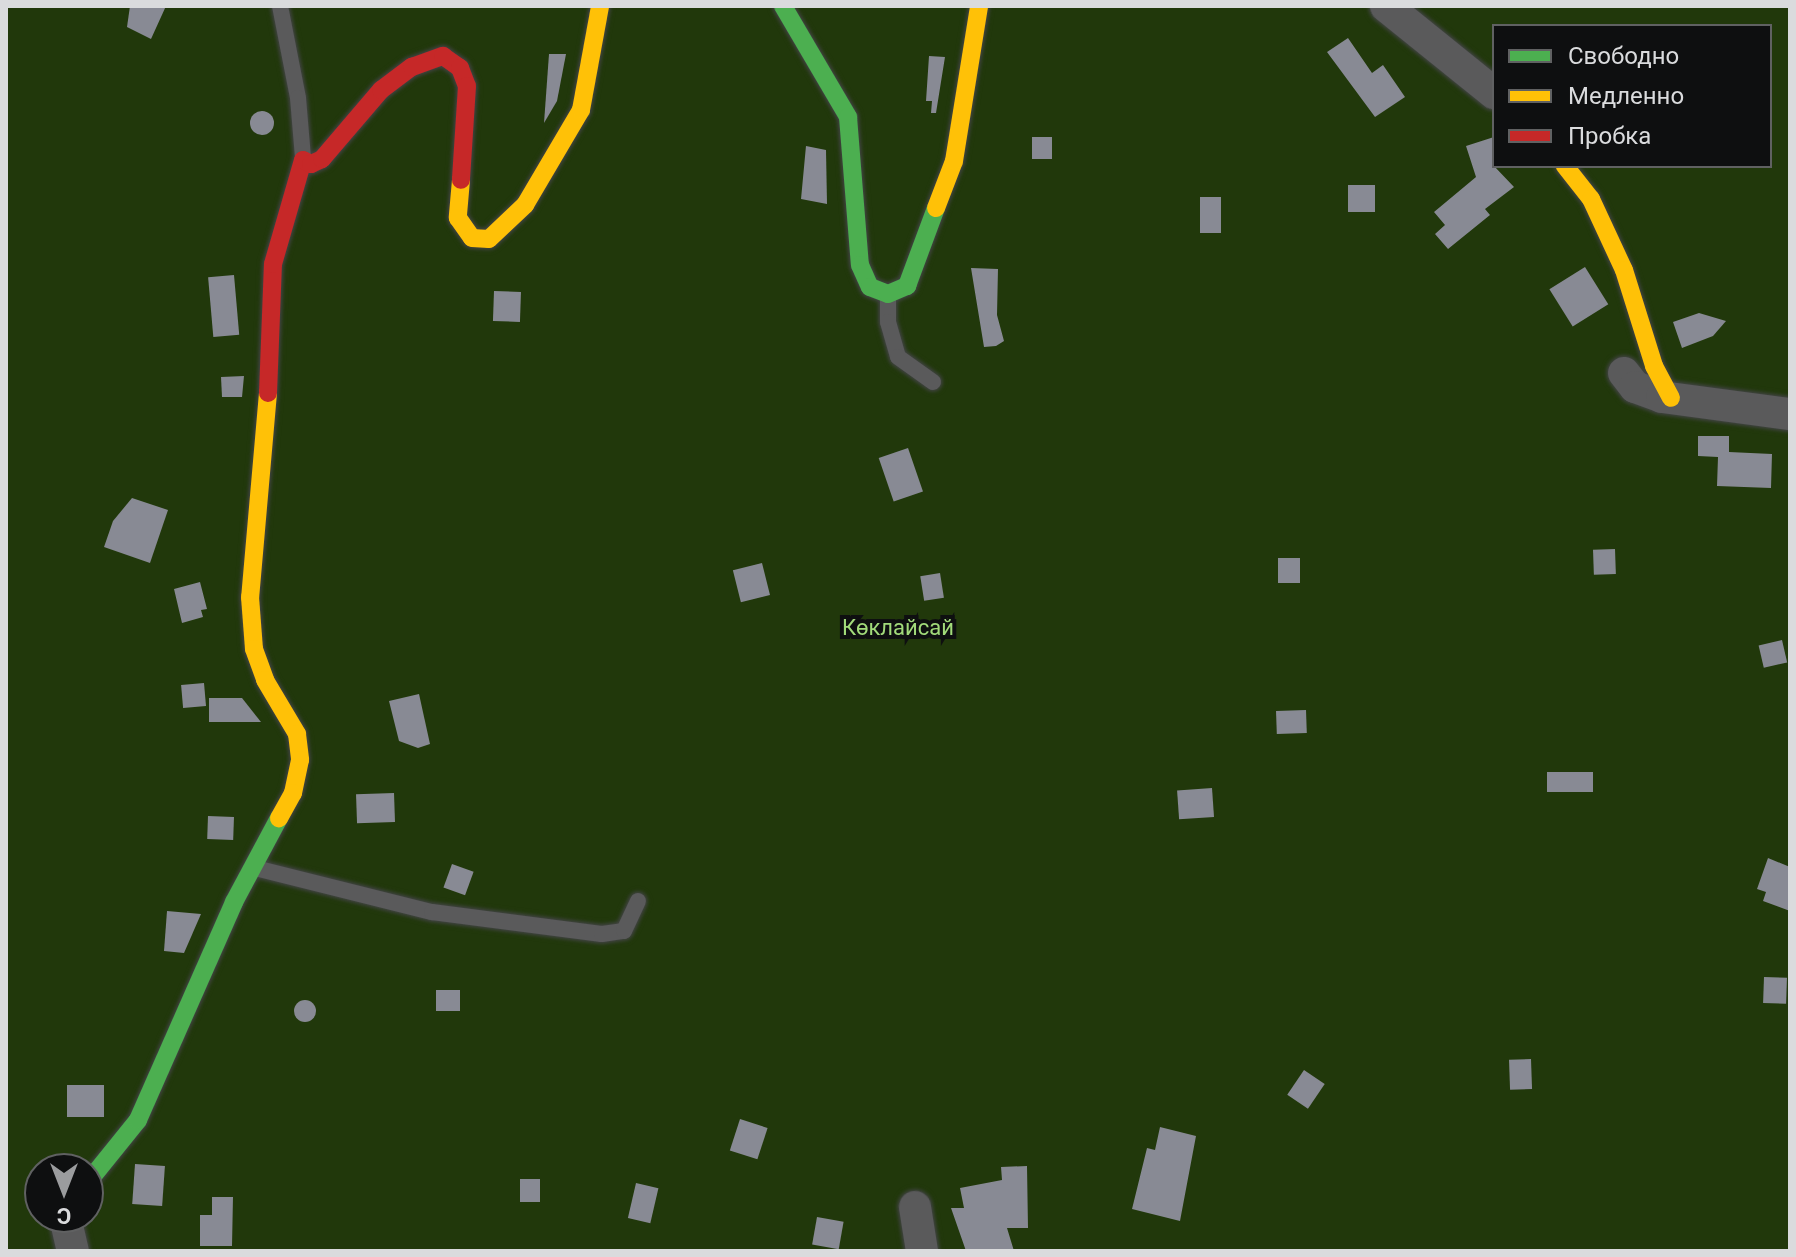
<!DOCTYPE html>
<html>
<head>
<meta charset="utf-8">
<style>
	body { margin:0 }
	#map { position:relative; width:1796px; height:1257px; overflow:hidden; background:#262628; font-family:Roboto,sans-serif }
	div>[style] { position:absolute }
	.green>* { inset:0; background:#21380b }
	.building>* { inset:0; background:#888a94; transform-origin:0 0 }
	.round { border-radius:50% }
	.roads { filter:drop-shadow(0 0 2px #434446) drop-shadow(0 0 2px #434446) }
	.lane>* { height:16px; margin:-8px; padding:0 8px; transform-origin:8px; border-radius:8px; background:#5a5a5b }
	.street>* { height:32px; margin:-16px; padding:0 16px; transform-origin:16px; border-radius:16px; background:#5a5a5b }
	.fast>* { height:18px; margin:-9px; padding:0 9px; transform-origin:9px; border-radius:9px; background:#4caf50 }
	.slow>* { height:18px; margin:-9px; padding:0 9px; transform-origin:9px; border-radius:9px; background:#ffc107 }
	.jam>* { height:18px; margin:-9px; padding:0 9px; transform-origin:9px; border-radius:9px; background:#c62828 }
	span { translate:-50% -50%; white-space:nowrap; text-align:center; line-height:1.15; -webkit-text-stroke:8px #0e0f10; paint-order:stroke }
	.park-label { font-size:22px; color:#a2db7a }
	.frame { position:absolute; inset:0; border:8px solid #dadbdd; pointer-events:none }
	.legend { position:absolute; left:1492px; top:24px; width:280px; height:144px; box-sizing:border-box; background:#0e0f10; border:2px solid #606162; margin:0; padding:10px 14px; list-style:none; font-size:24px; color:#dadbdd }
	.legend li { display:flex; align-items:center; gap:16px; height:40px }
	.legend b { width:40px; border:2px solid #606162 }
	.north { position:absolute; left:24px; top:1153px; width:80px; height:80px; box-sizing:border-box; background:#0e0f10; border:2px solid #606162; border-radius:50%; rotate:180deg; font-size:22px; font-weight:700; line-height:32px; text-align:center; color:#dadbdd }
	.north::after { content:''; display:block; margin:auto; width:28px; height:36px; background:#9b9c9e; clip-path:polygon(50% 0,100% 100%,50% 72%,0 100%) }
</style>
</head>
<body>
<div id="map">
	<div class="green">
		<div style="clip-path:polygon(evenodd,6px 6px,1790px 6px,1790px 1251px,6px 1251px,6px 6px,1494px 26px,1770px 26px,1770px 166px,1494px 166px,1494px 26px,6px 6px,40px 1169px,88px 1169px,88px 1217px,40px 1217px,40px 1169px)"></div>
	</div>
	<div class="building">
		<div style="clip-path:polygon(130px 6px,166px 6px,151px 39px,127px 27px)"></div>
		<div style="clip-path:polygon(1348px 38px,1372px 73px,1383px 65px,1405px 97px,1375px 117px,1327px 52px)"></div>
		<div style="clip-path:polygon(549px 54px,566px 54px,557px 101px,544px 123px)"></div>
		<div style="clip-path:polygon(929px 56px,945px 57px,936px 113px,931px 113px,932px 101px,926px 101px)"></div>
		<div class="round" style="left:250px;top:111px;width:24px;height:24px"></div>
		<div style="left:1052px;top:137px;width:22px;height:20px;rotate:90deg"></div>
		<div style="clip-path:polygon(1494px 137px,1494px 166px,1514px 187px,1485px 209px,1490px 215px,1448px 249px,1435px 234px,1445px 225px,1434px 212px,1476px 177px,1466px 146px)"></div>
		<div style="clip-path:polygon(806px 146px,826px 150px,827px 204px,801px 199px)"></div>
		<div style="left:1348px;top:185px;width:27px;height:27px"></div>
		<div style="left:1200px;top:197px;width:21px;height:36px"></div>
		<div style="left:1585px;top:267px;width:44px;height:42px;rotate:58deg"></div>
		<div style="clip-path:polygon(971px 268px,998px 269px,997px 315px,1004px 341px,996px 346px,984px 347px)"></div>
		<div style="left:234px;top:275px;width:60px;height:26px;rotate:85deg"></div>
		<div style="left:494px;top:291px;width:27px;height:30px;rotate:2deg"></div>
		<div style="clip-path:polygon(1699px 313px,1726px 321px,1713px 336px,1682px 348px,1673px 322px)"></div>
		<div style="clip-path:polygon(244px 376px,242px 397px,222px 397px,221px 377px)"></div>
		<div style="clip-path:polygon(1698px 436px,1729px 436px,1729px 452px,1772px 454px,1771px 488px,1717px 486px,1718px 457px,1698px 456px)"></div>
		<div style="left:908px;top:448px;width:46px;height:31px;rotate:71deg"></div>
		<div style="clip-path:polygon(132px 498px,168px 510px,150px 563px,104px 547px,113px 521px)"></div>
		<div style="left:1615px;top:549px;width:25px;height:22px;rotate:88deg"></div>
		<div style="left:1278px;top:558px;width:22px;height:25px"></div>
		<div style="left:762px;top:563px;width:33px;height:30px;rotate:76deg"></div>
		<div style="left:940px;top:573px;width:25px;height:20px;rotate:81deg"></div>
		<div style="clip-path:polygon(200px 582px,207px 609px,201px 610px,203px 617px,182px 623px,174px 589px)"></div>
		<div style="left:1782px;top:640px;width:23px;height:24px;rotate:77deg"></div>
		<div style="left:204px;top:683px;width:23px;height:23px;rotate:85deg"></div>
		<div style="clip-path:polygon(419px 694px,430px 744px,418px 748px,399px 741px,389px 701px)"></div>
		<div style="clip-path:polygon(209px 698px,242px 698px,261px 722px,209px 722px)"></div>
		<div style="left:1306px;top:710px;width:23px;height:30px;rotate:88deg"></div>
		<div style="left:1593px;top:772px;width:20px;height:46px;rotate:90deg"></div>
		<div style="left:1212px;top:788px;width:29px;height:35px;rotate:86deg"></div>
		<div style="left:394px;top:793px;width:29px;height:38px;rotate:88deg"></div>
		<div style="left:208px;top:816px;width:26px;height:23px;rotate:2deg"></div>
		<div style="clip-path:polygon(1768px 858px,1790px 867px,1790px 911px,1763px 901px,1766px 892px,1757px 889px)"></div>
		<div style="left:452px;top:864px;width:23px;height:25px;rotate:20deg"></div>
		<div style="clip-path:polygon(167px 911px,201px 914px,184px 953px,164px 951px)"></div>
		<div style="left:1764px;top:977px;width:23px;height:26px;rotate:2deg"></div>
		<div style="left:436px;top:990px;width:24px;height:21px"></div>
		<div class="round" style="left:294px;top:1000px;width:22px;height:22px"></div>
		<div style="left:1531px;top:1059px;width:30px;height:22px;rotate:88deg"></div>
		<div style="left:1304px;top:1070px;width:25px;height:30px;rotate:34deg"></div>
		<div style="left:67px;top:1085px;width:37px;height:32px"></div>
		<div style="left:740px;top:1119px;width:29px;height:33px;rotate:18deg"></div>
		<div style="clip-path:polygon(1160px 1127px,1196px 1136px,1180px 1221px,1132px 1209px,1147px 1148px,1155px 1150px)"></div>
		<div style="left:135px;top:1164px;width:30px;height:40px;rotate:4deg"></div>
		<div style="clip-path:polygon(1027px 1166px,1028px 1228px,1007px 1228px,1014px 1251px,966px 1251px,951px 1208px,964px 1208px,960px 1188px,1002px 1180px,1001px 1167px)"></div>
		<div style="left:520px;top:1179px;width:20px;height:23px"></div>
		<div style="left:636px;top:1183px;width:23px;height:36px;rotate:13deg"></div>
		<div style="clip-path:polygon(212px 1197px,233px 1197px,232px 1246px,200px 1246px,200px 1215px,212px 1215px)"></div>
		<div style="left:817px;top:1217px;width:27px;height:28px;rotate:10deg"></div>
	</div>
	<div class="roads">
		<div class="lane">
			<div style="left:280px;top:6px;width:94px;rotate:78.9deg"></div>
			<div style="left:298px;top:98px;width:60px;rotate:85.2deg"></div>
			<div style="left:888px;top:296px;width:26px;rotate:90deg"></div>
			<div style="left:888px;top:322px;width:36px;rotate:74deg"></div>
			<div style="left:898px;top:357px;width:43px;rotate:35.5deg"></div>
			<div style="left:255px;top:868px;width:182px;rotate:14deg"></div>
			<div style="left:432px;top:912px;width:171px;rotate:7.4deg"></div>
			<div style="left:602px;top:934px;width:22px;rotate:-8deg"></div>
			<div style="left:624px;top:931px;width:33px;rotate:-65deg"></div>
		</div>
		<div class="street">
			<div style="left:1386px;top:6px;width:139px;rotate:38.9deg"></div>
			<div style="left:1624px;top:373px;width:18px;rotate:52deg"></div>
			<div style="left:1635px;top:387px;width:29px;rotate:20deg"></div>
			<div style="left:1662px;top:397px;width:129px;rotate:7.6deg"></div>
			<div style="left:915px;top:1207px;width:45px;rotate:81deg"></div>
			<div style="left:65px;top:1217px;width:35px;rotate:77deg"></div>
		</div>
		<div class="fast">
			<div style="left:783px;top:6px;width:129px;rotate:59.6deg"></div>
			<div style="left:848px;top:117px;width:148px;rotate:85.4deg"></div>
			<div style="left:860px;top:265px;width:24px;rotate:66deg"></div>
			<div style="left:870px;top:287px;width:19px;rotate:21deg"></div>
			<div style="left:888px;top:294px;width:21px;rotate:-23deg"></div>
			<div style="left:907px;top:286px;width:83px;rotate:-69.6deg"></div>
			<div style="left:88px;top:1182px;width:80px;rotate:-51.1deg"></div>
			<div style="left:138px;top:1120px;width:238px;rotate:-66.2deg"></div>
			<div style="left:234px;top:902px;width:95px;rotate:-61.8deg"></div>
		</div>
		<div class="slow">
			<div style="left:1565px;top:166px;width:42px;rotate:51.8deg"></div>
			<div style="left:1591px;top:199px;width:78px;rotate:65.1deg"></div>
			<div style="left:1624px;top:270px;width:101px;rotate:72.6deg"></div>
			<div style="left:1654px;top:366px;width:36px;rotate:62deg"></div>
			<div style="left:461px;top:180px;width:38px;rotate:95deg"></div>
			<div style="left:458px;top:218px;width:24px;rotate:55deg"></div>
			<div style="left:472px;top:238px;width:17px;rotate:3deg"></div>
			<div style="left:489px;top:239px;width:50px;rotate:-43.4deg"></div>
			<div style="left:525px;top:205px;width:110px;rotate:-59.5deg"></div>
			<div style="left:581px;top:110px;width:106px;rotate:-79.6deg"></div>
			<div style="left:936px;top:208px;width:50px;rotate:-69deg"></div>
			<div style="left:954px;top:161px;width:157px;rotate:-80.8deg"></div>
			<div style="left:268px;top:393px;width:205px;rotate:95deg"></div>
			<div style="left:250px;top:597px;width:52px;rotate:85.6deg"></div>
			<div style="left:254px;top:649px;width:33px;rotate:70deg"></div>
			<div style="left:265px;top:680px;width:63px;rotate:59.3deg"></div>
			<div style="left:297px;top:734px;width:26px;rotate:83deg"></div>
			<div style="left:300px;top:760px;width:34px;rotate:102deg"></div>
			<div style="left:293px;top:793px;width:29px;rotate:119deg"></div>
		</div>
		<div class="jam">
			<div style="left:268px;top:393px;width:129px;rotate:-87.8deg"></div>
			<div style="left:273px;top:264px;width:108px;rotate:-73.9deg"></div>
			<div style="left:303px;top:160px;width:9px;rotate:27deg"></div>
			<div style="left:311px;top:164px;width:12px;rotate:-24deg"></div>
			<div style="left:322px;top:159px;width:91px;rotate:-49.5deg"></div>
			<div style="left:381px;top:90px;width:39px;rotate:-37deg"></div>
			<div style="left:412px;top:67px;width:33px;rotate:-20deg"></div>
			<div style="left:443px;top:56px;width:21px;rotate:35deg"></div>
			<div style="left:460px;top:68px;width:19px;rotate:69deg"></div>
			<div style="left:467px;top:86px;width:94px;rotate:93.7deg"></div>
		</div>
	</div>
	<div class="park-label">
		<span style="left:898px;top:628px">Көклайсай</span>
	</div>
	<div class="frame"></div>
	<ul class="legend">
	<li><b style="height:10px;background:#4caf50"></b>Свободно</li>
	<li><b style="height:10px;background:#ffc107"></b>Медленно</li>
	<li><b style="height:10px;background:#c62828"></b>Пробка</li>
	</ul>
	<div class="north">С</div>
</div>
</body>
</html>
